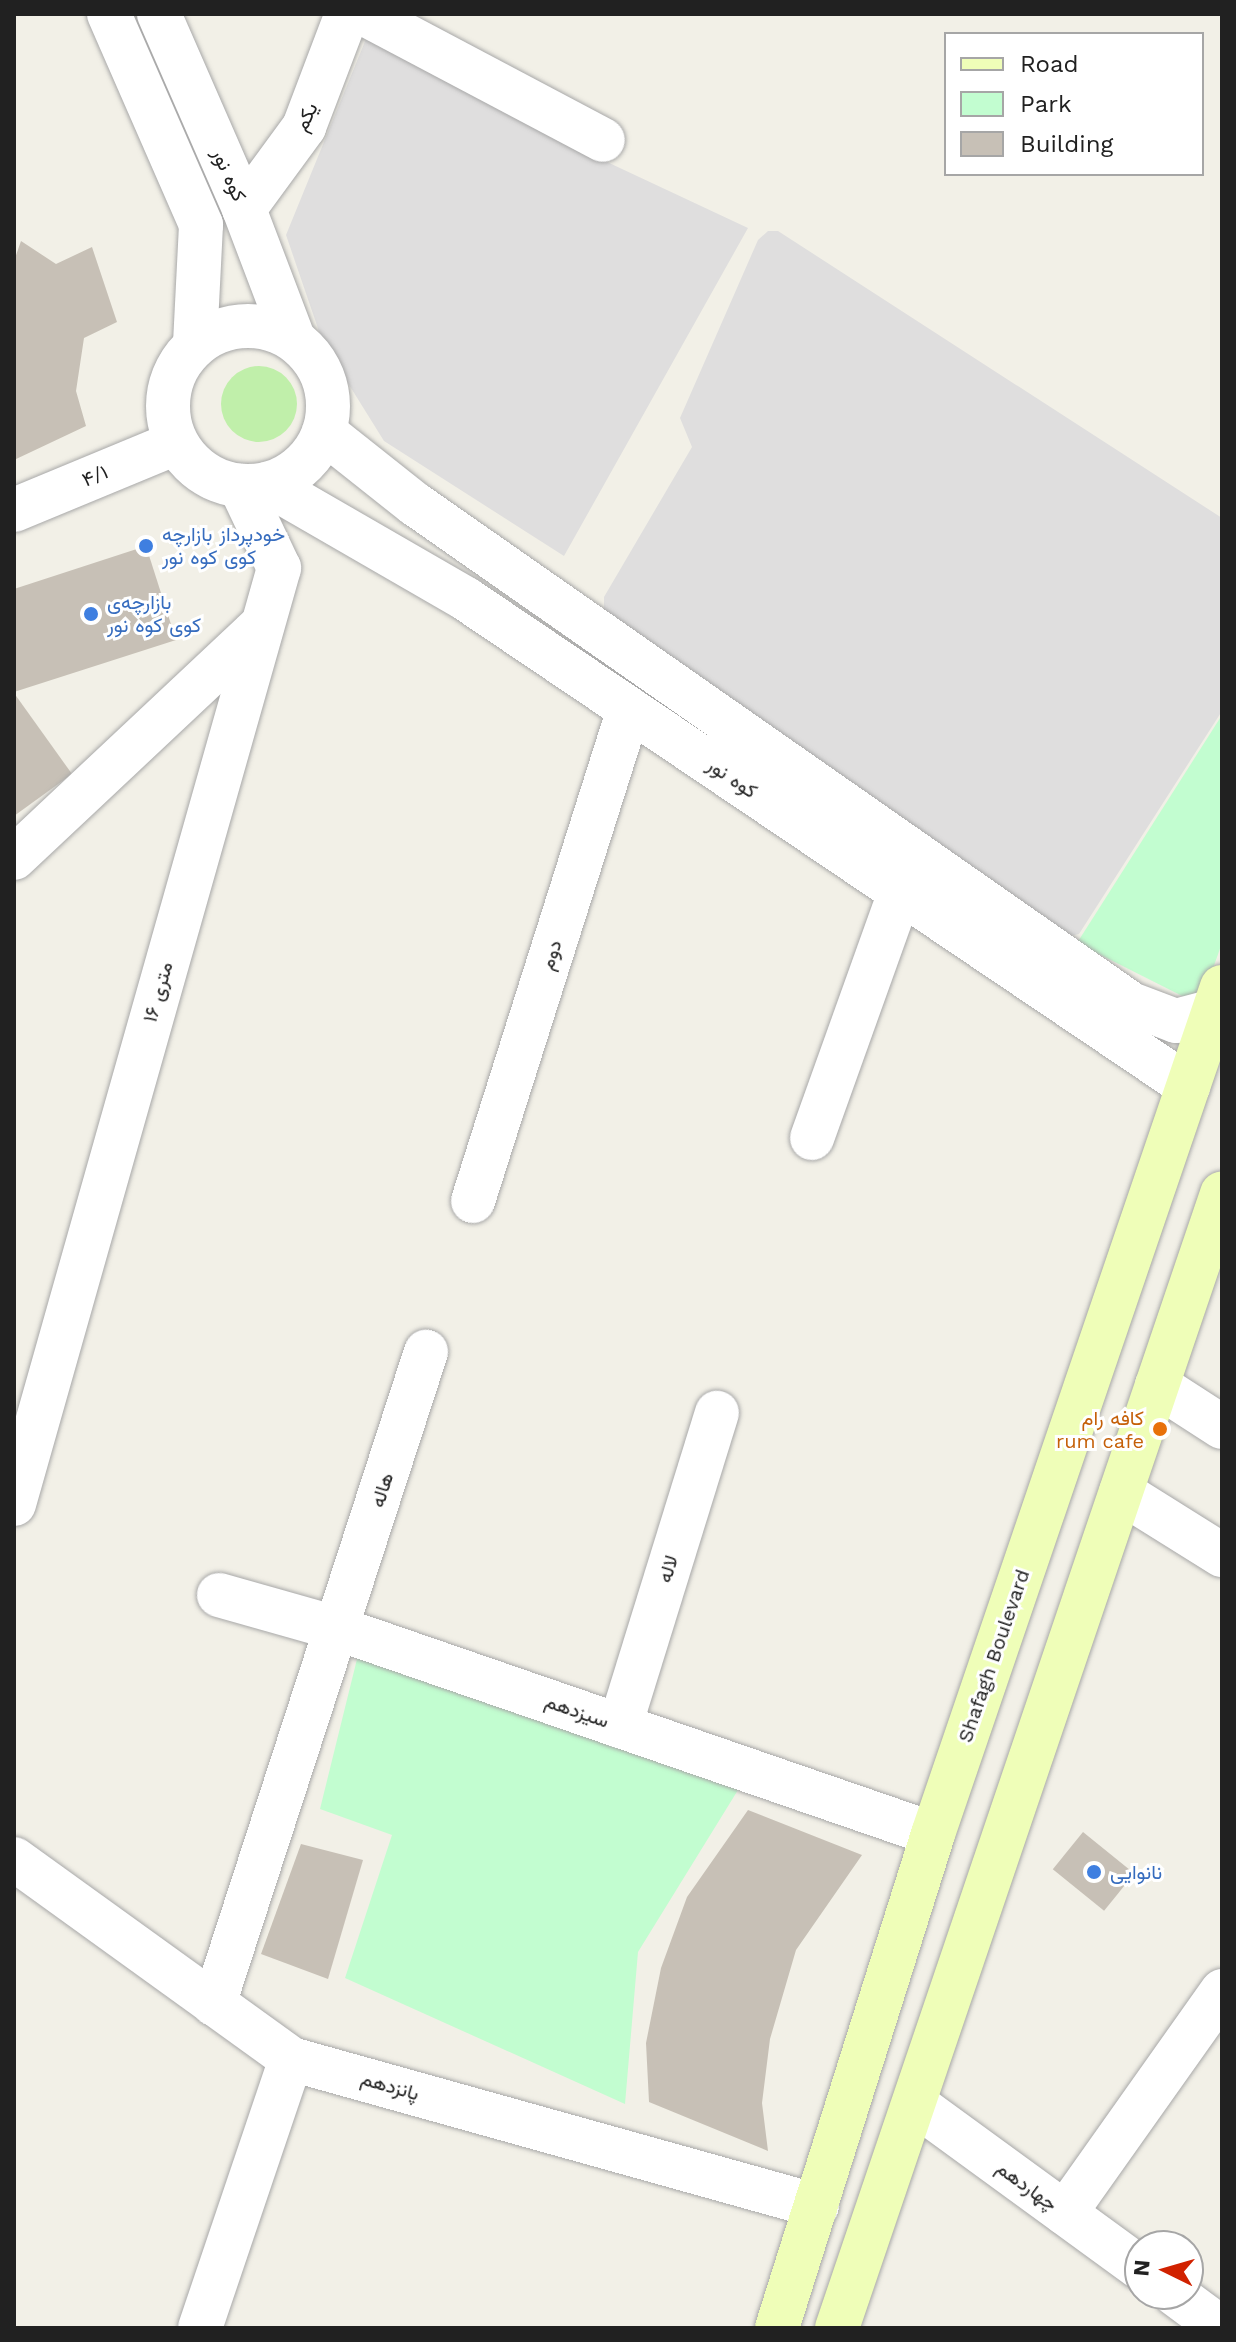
<!DOCTYPE html>
<html>
<head>
<meta charset="utf-8">
<style>
	body { margin:0 }
	#map { position:relative; width:1236px; height:2342px; overflow:hidden; background:#f2f0e7; font-family:"Work Sans",Vazirmatn,sans-serif }
	div>[style] { position:absolute }
	.residential>* { inset:0; background:#dfdede }
	.grass>* { inset:0; background:#c0efaa }
	.round { border-radius:50% }
	.park>* { inset:0; background:#c2fdd0 }
	.building>* { inset:0; background:#c7c0b6; transform-origin:0 0 }
	.roads { filter:drop-shadow(0 0 2px #a8a8a8) drop-shadow(0 0 2px #a8a8a8) }
	.minor>* { height:44px; margin:-22px; padding:0 22px; transform-origin:22px; border-radius:22px; background:#fff }
	.tertiary>* { height:44px; margin:-22px; padding:0 22px; transform-origin:22px; border-radius:22px; background:#fff }
	.tertiary>.ring { margin:-22px; padding:0; box-sizing:content-box; background:none; border:44px solid #fff; border-radius:50% }
	.secondary>* { height:44px; margin:-22px; padding:0 22px; transform-origin:22px; border-radius:22px; background:#effeb8 }
	.dots>* { width:22px; height:22px; translate:-50% -50%; box-sizing:border-box; border:4px solid #fff; border-radius:50% }
	span { translate:-50% -50%; white-space:nowrap; text-align:center; line-height:1.15; -webkit-text-stroke:6px #fff; paint-order:stroke }
	.street-label { font-size:20px; color:#212121 }
	.shop-label { font-size:20px; color:#366cbe }
	.left { translate:0 -50%; text-align:left }
	.food-label { font-size:20px; color:#c56008 }
	.right { translate:-100% -50%; text-align:right }
	.frame { position:absolute; inset:0; border:16px solid #212121; pointer-events:none }
	.legend { position:absolute; left:944px; top:32px; width:260px; height:144px; box-sizing:border-box; background:#fff; border:2px solid #a6a6a6; margin:0; padding:10px 14px; list-style:none; font-size:24px; color:#212121 }
	.legend li { display:flex; align-items:center; gap:16px; height:40px }
	.legend b { width:40px; border:2px solid #a6a6a6 }
	.north { position:absolute; left:1124px; top:2230px; width:80px; height:80px; box-sizing:border-box; background:#fff; border:2px solid #a6a6a6; border-radius:50%; rotate:275deg; font-size:22px; font-weight:700; line-height:32px; text-align:center; color:#212121 }
	.north::after { content:''; display:block; margin:auto; width:28px; height:36px; background:#d12200; clip-path:polygon(50% 0,100% 100%,50% 72%,0 100%) }
</style>
</head>
<body>
<div id="map">
	<div class="residential">
		<div style="clip-path:polygon(366px 39px,558px 139px,748px 228px,564px 556px,384px 441px,323px 343px,286px 235px)"></div>
		<div style="clip-path:polygon(768px 231px,778px 231px,1222px 518px,1222px 711px,1079px 934px,1070px 936px,604px 611px,604px 597px,692px 447px,680px 418px,758px 240px)"></div>
	</div>
	<div class="grass">
		<div class="round" style="left:221px;top:366px;width:76px;height:76px"></div>
	</div>
	<div class="park">
		<div style="clip-path:polygon(1222px 715px,1222px 943px,1200px 1005px,1077px 943px)"></div>
		<div style="clip-path:polygon(358px 1655px,738px 1790px,638px 1952px,625px 2104px,345px 1978px,392px 1835px,320px 1809px)"></div>
	</div>
	<div class="building">
		<div style="clip-path:polygon(21px 241px,56px 264px,92px 247px,117px 322px,84px 338px,76px 391px,86px 426px,14px 460px,14px 261px)"></div>
		<div style="clip-path:polygon(146px 546px,176px 640px,14px 692px,14px 589px)"></div>
		<div style="clip-path:polygon(14px 693px,72px 774px,14px 816px)"></div>
		<div style="clip-path:polygon(748px 1810px,862px 1855px,796px 1950px,770px 2039px,762px 2103px,768px 2151px,649px 2102px,646px 2043px,661px 1968px,687px 1897px)"></div>
		<div style="left:1083px;top:1832px;width:66px;height:48px;rotate:39deg"></div>
		<div style="clip-path:polygon(301px 1844px,363px 1860px,328px 1979px,261px 1954px)"></div>
	</div>
	<div class="roads">
		<div class="minor">
			<div style="left:365px;top:14px;width:269px;rotate:27.9deg"></div>
			<div style="left:244px;top:209px;width:102px;rotate:-53.8deg"></div>
			<div style="left:304px;top:127px;width:121px;rotate:-69.2deg"></div>
			<div style="left:14px;top:510px;width:175px;rotate:-22.5deg"></div>
			<div style="left:14px;top:858px;width:337px;rotate:-43.2deg"></div>
			<div style="left:812px;top:1138px;width:261px;rotate:-70.3deg"></div>
			<div style="left:473px;top:1201px;width:516px;rotate:-72.41deg"></div>
			<div style="left:1157px;top:1385px;width:77px;rotate:32.9deg"></div>
			<div style="left:1121px;top:1492px;width:119px;rotate:32deg"></div>
			<div style="left:14px;top:1504px;width:973px;rotate:-74.19deg"></div>
			<div style="left:279px;top:568px;width:91px;rotate:-115.4deg"></div>
			<div style="left:219px;top:1595px;width:125px;rotate:15.8deg"></div>
			<div style="left:339px;top:1629px;width:628px;rotate:19.04deg"></div>
			<div style="left:620px;top:1726px;width:328px;rotate:-72.8deg"></div>
			<div style="left:14px;top:1859px;width:342px;rotate:35.8deg"></div>
			<div style="left:291px;top:2059px;width:546px;rotate:15.61deg"></div>
			<div style="left:214px;top:2004px;width:686px;rotate:-71.99deg"></div>
			<div style="left:914px;top:2103px;width:280px;rotate:36.1deg"></div>
			<div style="left:1065px;top:2213px;width:272px;rotate:-54.7deg"></div>
			<div style="left:1175px;top:2294px;width:57px;rotate:36.5deg"></div>
			<div style="left:200px;top:2328px;width:284px;rotate:-71.3deg"></div>
		</div>
		<div class="tertiary">
			<div style="left:109px;top:14px;width:230px;rotate:66.4deg"></div>
			<div style="left:201px;top:225px;width:120px;rotate:92.9deg"></div>
			<div style="left:159px;top:14px;width:213px;rotate:66.4deg"></div>
			<div style="left:244px;top:209px;width:138px;rotate:69.2deg"></div>
			<div class="ring" style="left:168px;top:326px;width:116px;height:116px"></div>
			<div style="left:324px;top:432px;width:116px;rotate:38.4deg"></div>
			<div style="left:415px;top:504px;width:873px;rotate:34.93deg"></div>
			<div style="left:1131px;top:1004px;width:48px;rotate:20.7deg"></div>
			<div style="left:1176px;top:1021px;width:39px;rotate:-15deg"></div>
			<div style="left:267px;top:484px;width:230px;rotate:30deg"></div>
			<div style="left:466px;top:599px;width:871px;rotate:34deg"></div>
		</div>
		<div class="secondary">
			<div style="left:777px;top:2328px;width:518px;rotate:-72.47deg"></div>
			<div style="left:933px;top:1834px;width:895px;rotate:-71.16deg"></div>
			<div style="left:837px;top:2328px;width:1198px;rotate:-71.25deg"></div>
		</div>
	</div>
	<div class="dots">
		<div style="left:146px;top:546px;background:#3f7fe0"></div>
		<div style="left:91px;top:614px;background:#3f7fe0"></div>
		<div style="left:1160px;top:1429px;background:#e8710a"></div>
		<div style="left:1094px;top:1872px;background:#3f7fe0"></div>
	</div>
	<div class="street-label">
		<span style="left:306px;top:117px;rotate:-65deg">یکم</span>
		<span style="left:229px;top:175px;rotate:66deg">کوه نور</span>
		<span style="left:95px;top:476px;rotate:-22deg">۴/۱</span>
		<span style="left:732px;top:778px;rotate:34deg">کوه نور</span>
		<span style="left:551px;top:955px;rotate:-72deg">دوم</span>
		<span style="left:158px;top:992px;rotate:-74deg">۱۶ متری</span>
		<span style="left:382px;top:1490px;rotate:-73deg">هاله</span>
		<span style="left:668px;top:1569px;rotate:-73deg">لاله</span>
		<span style="left:994px;top:1656px;rotate:-71deg">Shafagh Boulevard</span>
		<span style="left:577px;top:1711px;rotate:19deg">سیزدهم</span>
		<span style="left:390px;top:2086px;rotate:16deg">پانزدهم</span>
		<span style="left:1027px;top:2186px;rotate:36deg">چهاردهم</span>
	</div>
	<div class="shop-label">
		<span class="left" style="left:162px;top:546px">خودپرداز بازارچه<br>کوی کوه نور</span>
		<span class="left" style="left:107px;top:614px">بازارچه‌ی<br>کوی کوه نور</span>
		<span class="left" style="left:1110px;top:1872px">نانوایی</span>
	</div>
	<div class="food-label">
		<span class="right" style="left:1144px;top:1430px">کافه رام<br>rum cafe</span>
	</div>
	<div class="frame"></div>
	<ul class="legend">
	<li><b style="height:10px;background:#effeb8"></b>Road</li>
	<li><b style="height:22px;background:#c2fdd0"></b>Park</li>
	<li><b style="height:22px;background:#c7c0b6"></b>Building</li>
	</ul>
	<div class="north">N</div>
</div>
</body>
</html>
